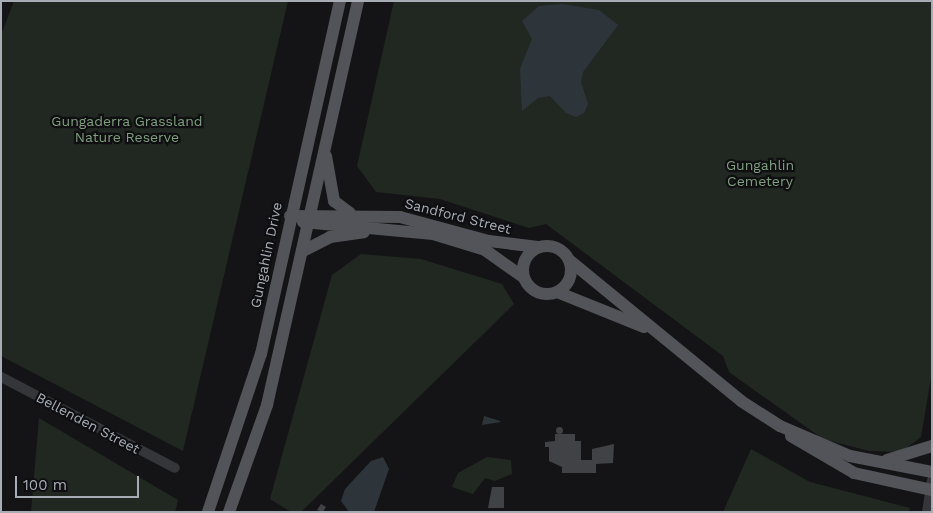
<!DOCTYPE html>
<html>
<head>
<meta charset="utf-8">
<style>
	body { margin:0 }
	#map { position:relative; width:933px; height:513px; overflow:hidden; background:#141416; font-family:"Work Sans",sans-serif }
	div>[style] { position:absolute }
	.green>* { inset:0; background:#212821 }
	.water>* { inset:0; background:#2d353b }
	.building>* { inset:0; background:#414246 }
	.round { border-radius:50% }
	.minor>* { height:10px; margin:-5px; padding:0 5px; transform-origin:5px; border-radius:5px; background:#35363a }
	.major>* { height:12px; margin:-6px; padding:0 6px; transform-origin:6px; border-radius:6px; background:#525459 }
	.major>.ring { margin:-6px; padding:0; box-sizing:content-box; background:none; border:12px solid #525459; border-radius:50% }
	span { translate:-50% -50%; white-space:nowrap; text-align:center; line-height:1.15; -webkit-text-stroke:4.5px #0f0f11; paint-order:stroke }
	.park-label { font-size:14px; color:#7f9f7f }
	.street-label { font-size:14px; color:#a7acb5 }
	.frame { position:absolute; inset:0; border:2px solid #a7acb5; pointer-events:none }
	.scale { position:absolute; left:15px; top:476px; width:124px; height:22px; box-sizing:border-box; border:2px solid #a7acb5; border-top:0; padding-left:6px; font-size:15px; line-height:18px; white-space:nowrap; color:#a7acb5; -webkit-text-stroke:4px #0f0f11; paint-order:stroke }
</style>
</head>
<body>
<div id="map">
	<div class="green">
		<div style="clip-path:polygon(14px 1px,288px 1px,183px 451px,1px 356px,1px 35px)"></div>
		<div style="clip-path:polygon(394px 1px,932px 1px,932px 372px,921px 437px,901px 452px,869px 451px,823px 439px,729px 372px,723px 356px,546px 224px,529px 228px,440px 199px,376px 192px,357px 166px)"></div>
		<div style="clip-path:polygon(361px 254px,421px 259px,502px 284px,514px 304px,301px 512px,291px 512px,270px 499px,332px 275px)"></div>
		<div style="clip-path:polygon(39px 418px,178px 500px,175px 512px,31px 512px)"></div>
		<div style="clip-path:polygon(751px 449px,810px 482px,910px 508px,909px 512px,723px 512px)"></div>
		<div style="clip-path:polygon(487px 457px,511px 460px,512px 474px,495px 481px,485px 478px,473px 494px,452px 487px,458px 473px)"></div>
	</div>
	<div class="water">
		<div style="clip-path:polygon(562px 4px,599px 10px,618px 25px,583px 72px,581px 82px,588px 104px,584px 113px,576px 117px,566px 113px,550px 96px,538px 98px,522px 111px,520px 69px,532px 39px,522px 21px,539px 6px)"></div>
		<div style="clip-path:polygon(484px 416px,500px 421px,501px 422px,482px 425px)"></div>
		<div style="clip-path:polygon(383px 457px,389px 469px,374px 512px,349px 512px,341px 501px,345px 489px,371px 461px)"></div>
	</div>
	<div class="building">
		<div class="round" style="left:555.5px;top:426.5px;width:7px;height:7px"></div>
		<div style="clip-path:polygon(555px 434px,575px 434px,575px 441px,581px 441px,581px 460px,592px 460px,592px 449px,614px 444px,613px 463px,596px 464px,596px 473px,562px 473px,562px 467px,549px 461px,549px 447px,545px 447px,545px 442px,555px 441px)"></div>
		<div style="clip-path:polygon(492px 487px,504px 487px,504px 508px,488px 508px)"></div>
		<div style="clip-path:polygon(321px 504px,326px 507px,323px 512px,317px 510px)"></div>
	</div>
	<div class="minor">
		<div style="left:1px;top:377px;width:196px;rotate:27.6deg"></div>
		<div style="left:927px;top:512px;width:32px;rotate:-81deg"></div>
	</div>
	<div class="major">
		<div style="left:326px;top:156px;width:46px;rotate:79.9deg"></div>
		<div style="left:334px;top:201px;width:20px;rotate:37deg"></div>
		<div style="left:290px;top:216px;width:110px;rotate:0.5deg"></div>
		<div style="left:400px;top:217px;width:92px;rotate:15.1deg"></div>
		<div style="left:489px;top:241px;width:49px;rotate:7deg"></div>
		<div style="left:303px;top:222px;width:131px;rotate:5.3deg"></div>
		<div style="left:433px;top:234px;width:54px;rotate:17.1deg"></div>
		<div style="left:485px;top:250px;width:47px;rotate:35.4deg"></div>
		<div class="ring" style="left:523px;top:246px;width:36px;height:36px"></div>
		<div style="left:303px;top:251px;width:30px;rotate:-27deg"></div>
		<div style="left:330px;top:237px;width:34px;rotate:-8deg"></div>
		<div style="left:569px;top:260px;width:222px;rotate:39.3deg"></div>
		<div style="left:741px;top:401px;width:46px;rotate:32.7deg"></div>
		<div style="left:780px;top:426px;width:76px;rotate:23.2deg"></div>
		<div style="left:850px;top:456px;width:84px;rotate:11deg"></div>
		<div style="left:557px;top:292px;width:94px;rotate:21.9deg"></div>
		<div style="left:791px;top:436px;width:73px;rotate:30.4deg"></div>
		<div style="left:854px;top:473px;width:80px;rotate:12.3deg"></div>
		<div style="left:887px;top:460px;width:47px;rotate:-17.3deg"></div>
		<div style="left:208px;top:512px;width:167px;rotate:-71.5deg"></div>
		<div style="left:261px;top:354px;width:362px;rotate:-77.4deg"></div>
		<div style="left:229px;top:512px;width:114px;rotate:-70.4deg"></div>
		<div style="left:267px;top:405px;width:414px;rotate:-77.3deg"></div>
	</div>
	<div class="park-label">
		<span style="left:127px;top:129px">Gungaderra Grassland<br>Nature Reserve</span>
		<span style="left:760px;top:173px">Gungahlin<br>Cemetery</span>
	</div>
	<div class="street-label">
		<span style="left:458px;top:216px;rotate:14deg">Sandford Street</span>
		<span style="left:266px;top:255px;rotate:-78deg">Gungahlin Drive</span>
		<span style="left:88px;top:423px;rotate:28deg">Bellenden Street</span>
	</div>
	<div class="frame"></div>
	<div class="scale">100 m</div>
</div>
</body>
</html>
